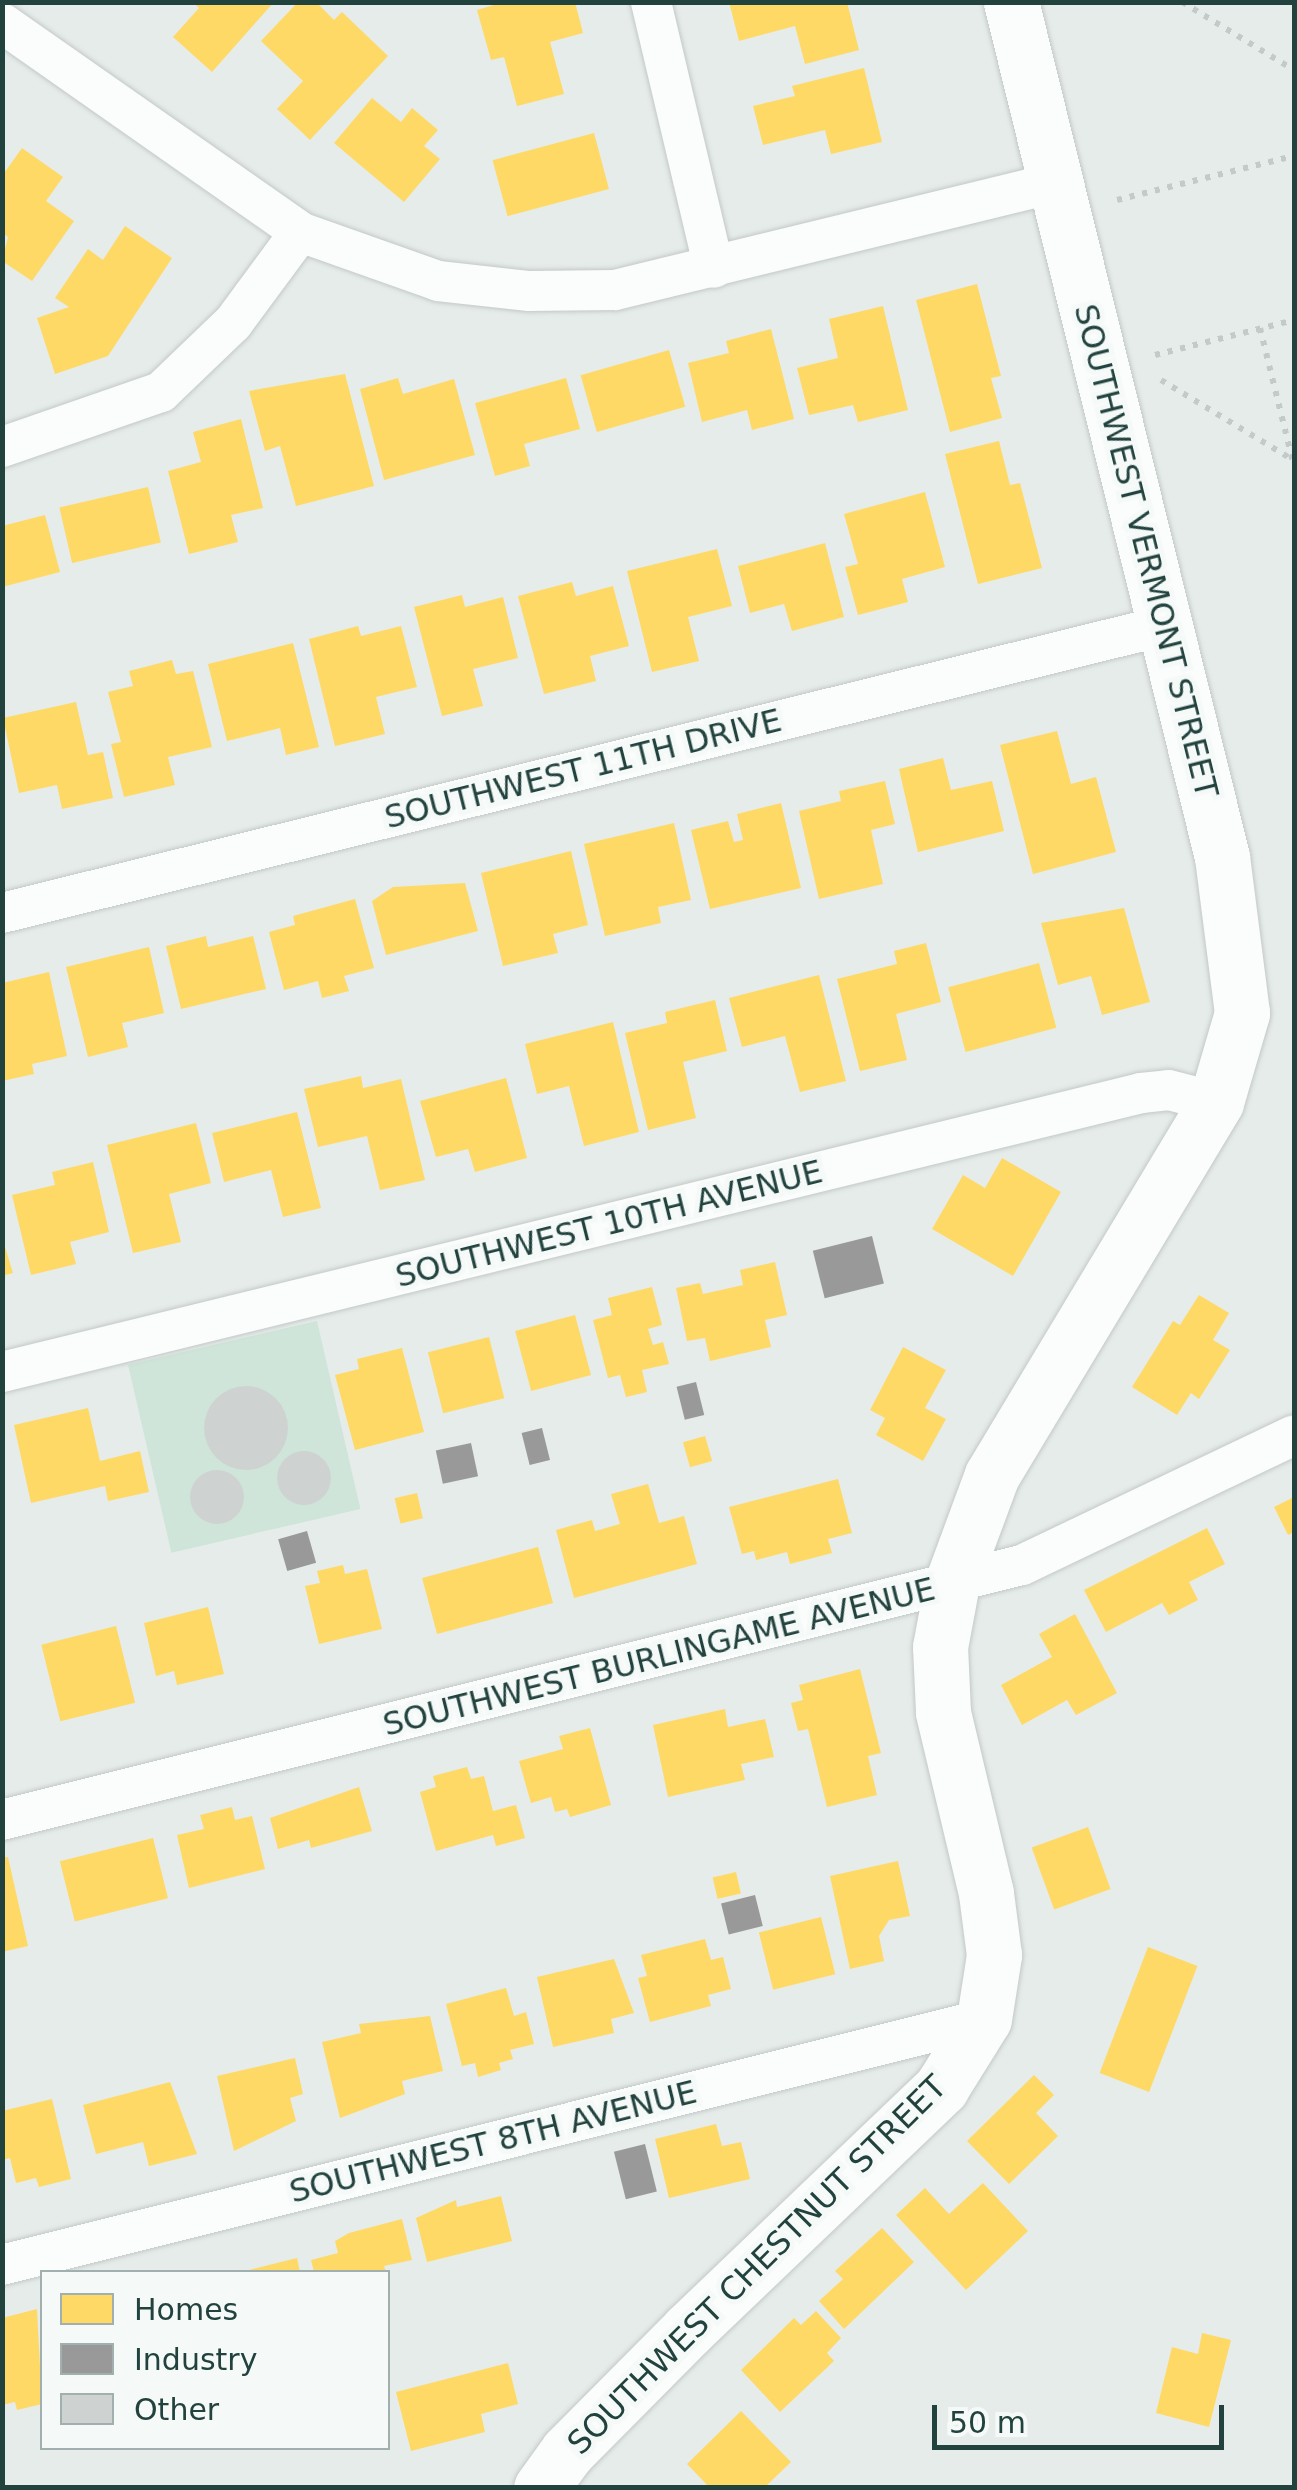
<!DOCTYPE html>
<html>
<head>
<meta charset="utf-8">
<style>
	body { margin:0 }
	#map { position:relative; width:1297px; height:2490px; overflow:hidden; background:#e6ecea; font-family:"DejaVu Sans",sans-serif }
	div>[style] { position:absolute }
	.green>* { inset:0; background:#cfe5d9; transform-origin:0 0 }
	.homes>* { inset:0; background:#ffd966; transform-origin:0 0 }
	.industry>* { inset:0; background:#999; transform-origin:0 0 }
	.building>* { inset:0; background:#ced3d2 }
	.round { border-radius:50% }
	.path>* { height:6px; margin-top:-3px; transform-origin:0; background:repeating-linear-gradient(90deg,#c2cbca 0 5px,transparent 0 13px) }
	.roads { filter:drop-shadow(0 0 2px #c3c9c7) drop-shadow(0 0 2px #c3c9c7) }
	.street>* { height:40px; margin:-20px; padding:0 20px; transform-origin:20px; border-radius:20px; background:#fbfcfc }
	.secondary>* { height:55px; margin:-27.5px; padding:0 27.5px; transform-origin:27.5px; border-radius:27.5px; background:#fbfcfc }
	span { translate:-50% -50%; white-space:nowrap; text-align:center; line-height:1.15; -webkit-text-stroke:10px #f5faf9; paint-order:stroke }
	.street-label { font-size:32px; color:#22423d }
	.frame { position:absolute; inset:0; border:5px solid #22423d; pointer-events:none }
	.legend { position:absolute; left:40px; top:2270px; width:350px; height:180px; box-sizing:border-box; background:#f5faf9; border:2px solid #a1b0ae; margin:0; padding:12px 18px; list-style:none; font-size:30px; color:#22423d }
	.legend li { display:flex; align-items:center; gap:20px; height:50px }
	.legend b { width:50px; border:2px solid #a1b0ae }
	.scale { position:absolute; left:932px; top:2405px; width:292px; height:45px; box-sizing:border-box; border:5px solid #22423d; border-top:0; padding-left:12px; font-size:30px; line-height:35px; white-space:nowrap; color:#22423d; -webkit-text-stroke:8px #f5faf9; paint-order:stroke }
</style>
</head>
<body>
<div id="map">
	<div class="green">
		<div style="left:317px;top:1321px;width:193px;height:194px;rotate:77deg"></div>
	</div>
	<div class="homes">
		<div style="clip-path:polygon(193px 2px,274px 2px,212px 72px,173px 37px,199px 8px)"></div>
		<div style="clip-path:polygon(298px 2px,316px 2px,334px 20px,342px 12px,388px 56px,310px 140px,277px 109px,303px 81px,261px 41px)"></div>
		<div style="clip-path:polygon(504px 2px,575px 2px,583px 33px,550px 42px,564px 94px,517px 106px,504px 57px,491px 60px,477px 10px)"></div>
		<div style="clip-path:polygon(729px 2px,847px 2px,859px 50px,805px 64px,795px 26px,739px 41px)"></div>
		<div style="clip-path:polygon(864px 68px,882px 142px,831px 154px,825px 130px,763px 145px,753px 106px,795px 96px,792px 86px)"></div>
		<div style="clip-path:polygon(372px 98px,401px 122px,412px 108px,438px 130px,424px 146px,440px 159px,404px 202px,334px 143px)"></div>
		<div style="left:594px;top:133px;width:58px;height:105px;rotate:75deg"></div>
		<div style="clip-path:polygon(22px 148px,63px 177px,46px 201px,74px 221px,32px 281px,2px 261px,8px 237px,2px 233px,2px 176px)"></div>
		<div style="clip-path:polygon(125px 226px,172px 258px,108px 356px,55px 374px,37px 318px,69px 307px,55px 298px,88px 249px,103px 260px)"></div>
		<div style="clip-path:polygon(977px 284px,1001px 376px,991px 378px,1002px 418px,950px 432px,916px 300px)"></div>
		<div style="clip-path:polygon(883px 306px,908px 410px,858px 422px,853px 405px,809px 415px,797px 368px,838px 358px,829px 319px)"></div>
		<div style="clip-path:polygon(771px 329px,794px 419px,752px 430px,747px 410px,702px 422px,688px 363px,729px 353px,726px 341px)"></div>
		<div style="left:669px;top:350px;width:59px;height:92px;rotate:74deg"></div>
		<div style="clip-path:polygon(345px 374px,374px 486px,296px 506px,280px 446px,265px 451px,249px 391px)"></div>
		<div style="clip-path:polygon(398px 378px,403px 394px,454px 379px,475px 455px,384px 480px,360px 389px)"></div>
		<div style="clip-path:polygon(566px 378px,580px 429px,524px 444px,530px 466px,495px 476px,475px 403px)"></div>
		<div style="clip-path:polygon(241px 419px,263px 508px,231px 515px,238px 542px,189px 554px,168px 471px,201px 462px,193px 432px)"></div>
		<div style="clip-path:polygon(999px 441px,1010px 485px,1020px 483px,1042px 568px,978px 584px,945px 454px)"></div>
		<div style="left:148px;top:487px;width:57px;height:91px;rotate:77deg"></div>
		<div style="clip-path:polygon(925px 492px,945px 567px,902px 579px,908px 602px,858px 615px,845px 567px,858px 564px,844px 514px)"></div>
		<div style="clip-path:polygon(45px 515px,60px 572px,2px 587px,2px 526px)"></div>
		<div style="clip-path:polygon(825px 543px,844px 617px,792px 631px,784px 604px,750px 613px,738px 566px)"></div>
		<div style="clip-path:polygon(717px 549px,732px 606px,688px 617px,699px 661px,652px 672px,627px 571px)"></div>
		<div style="clip-path:polygon(572px 582px,576px 596px,613px 586px,629px 646px,590px 656px,596px 681px,544px 694px,518px 596px)"></div>
		<div style="clip-path:polygon(462px 595px,465px 607px,503px 597px,518px 658px,473px 669px,483px 706px,442px 716px,414px 607px)"></div>
		<div style="clip-path:polygon(358px 626px,361px 636px,401px 626px,417px 687px,376px 697px,385px 734px,335px 746px,309px 639px)"></div>
		<div style="clip-path:polygon(293px 643px,319px 747px,286px 755px,280px 728px,227px 741px,208px 664px)"></div>
		<div style="clip-path:polygon(172px 660px,176px 674px,193px 671px,212px 747px,168px 757px,175px 785px,124px 797px,111px 744px,121px 742px,108px 692px,133px 686px,129px 671px)"></div>
		<div style="clip-path:polygon(76px 702px,88px 755px,103px 752px,113px 798px,62px 809px,57px 785px,19px 793px,3px 718px)"></div>
		<div style="clip-path:polygon(1057px 731px,1071px 784px,1096px 777px,1116px 852px,1033px 874px,1000px 745px)"></div>
		<div style="clip-path:polygon(943px 758px,951px 790px,992px 781px,1004px 831px,918px 852px,899px 769px)"></div>
		<div style="clip-path:polygon(885px 781px,895px 824px,871px 830px,883px 884px,819px 899px,799px 811px,841px 801px,839px 791px)"></div>
		<div style="clip-path:polygon(781px 803px,801px 888px,710px 909px,691px 830px,728px 821px,734px 842px,743px 840px,737px 814px)"></div>
		<div style="clip-path:polygon(674px 823px,691px 900px,658px 907px,661px 923px,605px 936px,584px 844px)"></div>
		<div style="clip-path:polygon(571px 851px,588px 925px,553px 934px,558px 953px,503px 966px,481px 873px)"></div>
		<div style="clip-path:polygon(465px 883px,478px 931px,386px 955px,372px 901px,393px 887px)"></div>
		<div style="clip-path:polygon(355px 899px,374px 968px,344px 976px,349px 991px,322px 998px,318px 981px,284px 990px,269px 932px,295px 925px,293px 916px)"></div>
		<div style="clip-path:polygon(1124px 908px,1150px 1002px,1102px 1015px,1091px 976px,1058px 985px,1041px 923px)"></div>
		<div style="clip-path:polygon(206px 936px,208px 947px,253px 936px,266px 989px,181px 1009px,166px 946px)"></div>
		<div style="clip-path:polygon(926px 943px,941px 1002px,896px 1014px,907px 1060px,860px 1071px,837px 979px,897px 964px,894px 951px)"></div>
		<div style="clip-path:polygon(149px 947px,164px 1013px,122px 1023px,128px 1047px,88px 1057px,66px 967px)"></div>
		<div style="left:1039px;top:963px;width:67px;height:94px;rotate:75deg"></div>
		<div style="clip-path:polygon(49px 972px,67px 1056px,32px 1064px,34px 1074px,2px 1081px,2px 983px)"></div>
		<div style="clip-path:polygon(819px 975px,846px 1081px,800px 1092px,785px 1036px,742px 1047px,729px 998px)"></div>
		<div style="clip-path:polygon(715px 1000px,727px 1051px,683px 1062px,696px 1118px,648px 1130px,625px 1033px,667px 1023px,665px 1012px)"></div>
		<div style="clip-path:polygon(613px 1022px,639px 1132px,584px 1146px,569px 1086px,537px 1094px,525px 1044px)"></div>
		<div style="clip-path:polygon(361px 1076px,363px 1088px,401px 1079px,425px 1180px,380px 1190px,367px 1136px,318px 1147px,304px 1089px)"></div>
		<div style="clip-path:polygon(506px 1078px,527px 1158px,475px 1172px,468px 1149px,436px 1157px,420px 1101px)"></div>
		<div style="clip-path:polygon(297px 1112px,321px 1208px,283px 1217px,271px 1170px,224px 1182px,212px 1133px)"></div>
		<div style="clip-path:polygon(196px 1123px,211px 1183px,169px 1194px,181px 1242px,133px 1253px,107px 1145px)"></div>
		<div style="clip-path:polygon(1002px 1158px,1061px 1192px,1013px 1276px,932px 1229px,963px 1175px,985px 1188px)"></div>
		<div style="clip-path:polygon(93px 1162px,109px 1232px,70px 1242px,76px 1264px,31px 1275px,12px 1195px,55px 1185px,52px 1172px)"></div>
		<div style="clip-path:polygon(2px 1237px,13px 1273px,2px 1276px)"></div>
		<div style="clip-path:polygon(775px 1262px,787px 1315px,765px 1320px,771px 1347px,710px 1361px,705px 1338px,687px 1341px,676px 1288px,700px 1283px,703px 1294px,743px 1285px,740px 1270px)"></div>
		<div style="clip-path:polygon(652px 1287px,662px 1325px,648px 1329px,653px 1345px,663px 1342px,669px 1364px,642px 1370px,647px 1392px,626px 1397px,620px 1375px,608px 1378px,593px 1320px,612px 1315px,608px 1298px)"></div>
		<div style="clip-path:polygon(1199px 1295px,1229px 1313px,1213px 1340px,1230px 1350px,1199px 1399px,1191px 1393px,1177px 1415px,1132px 1387px,1173px 1321px,1180px 1325px)"></div>
		<div style="left:575px;top:1315px;width:62px;height:62px;rotate:75deg"></div>
		<div style="left:489px;top:1337px;width:63px;height:63px;rotate:76deg"></div>
		<div style="clip-path:polygon(903px 1347px,946px 1370px,925px 1408px,946px 1419px,923px 1461px,876px 1435px,885px 1418px,870px 1410px)"></div>
		<div style="clip-path:polygon(402px 1348px,424px 1432px,355px 1450px,335px 1375px,359px 1369px,357px 1359px)"></div>
		<div style="clip-path:polygon(88px 1408px,100px 1461px,140px 1451px,149px 1492px,108px 1501px,105px 1486px,31px 1503px,14px 1425px)"></div>
		<div style="left:705px;top:1436px;width:26px;height:23px;rotate:74deg"></div>
		<div style="clip-path:polygon(838px 1479px,852px 1533px,828px 1539px,832px 1553px,790px 1564px,787px 1552px,756px 1560px,754px 1551px,742px 1554px,729px 1507px)"></div>
		<div style="clip-path:polygon(648px 1484px,659px 1523px,684px 1516px,697px 1564px,574px 1598px,556px 1530px,592px 1520px,595px 1531px,620px 1524px,611px 1494px)"></div>
		<div style="left:417px;top:1493px;width:26px;height:23px;rotate:77deg"></div>
		<div style="clip-path:polygon(1294px 1497px,1294px 1532px,1288px 1535px,1274px 1507px)"></div>
		<div style="clip-path:polygon(1207px 1528px,1225px 1564px,1189px 1582px,1198px 1600px,1169px 1615px,1162px 1603px,1106px 1632px,1084px 1590px)"></div>
		<div style="left:538px;top:1547px;width:58px;height:120px;rotate:75deg"></div>
		<div style="clip-path:polygon(343px 1565px,345px 1574px,367px 1569px,382px 1629px,319px 1644px,305px 1586px,320px 1583px,317px 1571px)"></div>
		<div style="clip-path:polygon(208px 1607px,224px 1674px,177px 1685px,174px 1671px,156px 1676px,144px 1623px)"></div>
		<div style="clip-path:polygon(1075px 1614px,1117px 1693px,1076px 1715px,1067px 1700px,1022px 1725px,1001px 1685px,1052px 1657px,1039px 1634px)"></div>
		<div style="left:116px;top:1626px;width:79px;height:77px;rotate:76deg"></div>
		<div style="clip-path:polygon(860px 1669px,881px 1753px,868px 1756px,877px 1795px,827px 1807px,808px 1729px,798px 1731px,791px 1703px,803px 1700px,799px 1685px)"></div>
		<div style="clip-path:polygon(725px 1709px,728px 1727px,765px 1719px,774px 1757px,741px 1764px,745px 1780px,668px 1797px,653px 1725px)"></div>
		<div style="clip-path:polygon(590px 1728px,611px 1805px,570px 1817px,567px 1809px,555px 1812px,551px 1797px,531px 1803px,519px 1761px,563px 1749px,559px 1736px)"></div>
		<div style="clip-path:polygon(467px 1767px,471px 1779px,484px 1776px,493px 1811px,516px 1805px,525px 1838px,496px 1846px,493px 1835px,436px 1851px,420px 1792px,436px 1787px,433px 1776px)"></div>
		<div style="clip-path:polygon(359px 1787px,372px 1831px,311px 1848px,309px 1840px,278px 1849px,270px 1818px)"></div>
		<div style="clip-path:polygon(232px 1807px,235px 1820px,252px 1816px,265px 1869px,189px 1888px,177px 1835px,204px 1829px,200px 1815px)"></div>
		<div style="left:1088px;top:1827px;width:66px;height:60px;rotate:70deg"></div>
		<div style="left:153px;top:1838px;width:62px;height:96px;rotate:76deg"></div>
		<div style="clip-path:polygon(8px 1857px,28px 1946px,2px 1952px,2px 1858px)"></div>
		<div style="clip-path:polygon(898px 1861px,910px 1916px,889px 1920px,879px 1936px,884px 1961px,850px 1969px,830px 1876px)"></div>
		<div style="left:736px;top:1872px;width:22px;height:24px;rotate:77deg"></div>
		<div style="left:821px;top:1917px;width:59px;height:64px;rotate:76deg"></div>
		<div style="clip-path:polygon(705px 1939px,711px 1960px,723px 1957px,731px 1989px,708px 1995px,711px 2006px,650px 2022px,638px 1978px,647px 1976px,641px 1955px)"></div>
		<div style="left:1148px;top:1947px;width:53px;height:135px;rotate:21deg"></div>
		<div style="clip-path:polygon(614px 1959px,634px 2013px,611px 2019px,614px 2033px,553px 2047px,537px 1977px)"></div>
		<div style="clip-path:polygon(506px 1988px,514px 2016px,526px 2012px,534px 2044px,510px 2050px,513px 2059px,499px 2063px,501px 2070px,478px 2077px,475px 2063px,462px 2066px,446px 2004px)"></div>
		<div style="clip-path:polygon(430px 2016px,443px 2071px,402px 2081px,405px 2094px,340px 2118px,322px 2042px,361px 2033px,359px 2024px)"></div>
		<div style="clip-path:polygon(295px 2058px,303px 2094px,290px 2098px,296px 2121px,234px 2151px,217px 2076px)"></div>
		<div style="clip-path:polygon(1034px 2075px,1054px 2095px,1036px 2113px,1058px 2136px,1009px 2184px,967px 2141px)"></div>
		<div style="clip-path:polygon(170px 2082px,197px 2154px,149px 2166px,143px 2142px,96px 2154px,83px 2105px)"></div>
		<div style="clip-path:polygon(52px 2099px,71px 2179px,39px 2187px,36px 2178px,16px 2183px,10px 2158px,2px 2160px,2px 2111px)"></div>
		<div style="clip-path:polygon(716px 2124px,722px 2146px,741px 2142px,750px 2179px,669px 2198px,655px 2139px)"></div>
		<div style="clip-path:polygon(983px 2183px,1028px 2231px,966px 2290px,896px 2215px,925px 2188px,949px 2214px)"></div>
		<div style="clip-path:polygon(501px 2196px,512px 2241px,427px 2262px,416px 2218px,456px 2200px,457px 2207px)"></div>
		<div style="clip-path:polygon(402px 2219px,412px 2260px,384px 2266px,386px 2272px,314px 2272px,311px 2260px,338px 2253px,335px 2241px,349px 2233px)"></div>
		<div style="clip-path:polygon(882px 2228px,914px 2262px,844px 2329px,819px 2301px,843px 2279px,835px 2271px)"></div>
		<div style="clip-path:polygon(297px 2258px,300px 2272px,246px 2272px,245px 2271px)"></div>
		<div style="clip-path:polygon(37px 2309px,42px 2404px,17px 2410px,15px 2402px,2px 2405px,2px 2318px)"></div>
		<div style="clip-path:polygon(816px 2311px,841px 2338px,827px 2353px,834px 2361px,780px 2412px,741px 2370px,794px 2318px,801px 2325px)"></div>
		<div style="clip-path:polygon(1202px 2333px,1231px 2340px,1209px 2427px,1156px 2413px,1172px 2347px,1198px 2354px)"></div>
		<div style="clip-path:polygon(508px 2363px,518px 2404px,481px 2414px,485px 2432px,411px 2451px,396px 2392px)"></div>
		<div style="clip-path:polygon(741px 2411px,791px 2462px,764px 2488px,710px 2488px,687px 2464px)"></div>
	</div>
	<div class="industry">
		<div style="left:872px;top:1236px;width:49px;height:61px;rotate:76deg"></div>
		<div style="left:696px;top:1382px;width:34px;height:20px;rotate:76deg"></div>
		<div style="left:542px;top:1428px;width:33px;height:21px;rotate:76deg"></div>
		<div style="left:471px;top:1443px;width:34px;height:36px;rotate:78deg"></div>
		<div style="left:307px;top:1531px;width:33px;height:30px;rotate:74deg"></div>
		<div style="left:755px;top:1895px;width:32px;height:35px;rotate:76deg"></div>
		<div style="left:645px;top:2144px;width:49px;height:32px;rotate:76deg"></div>
	</div>
	<div class="building">
		<div class="round" style="left:204px;top:1386px;width:84px;height:84px"></div>
		<div class="round" style="left:277px;top:1451px;width:54px;height:54px"></div>
		<div class="round" style="left:190px;top:1470px;width:54px;height:54px"></div>
	</div>
	<div class="path">
		<div style="left:1182px;top:2px;width:131px;rotate:31.3deg"></div>
		<div style="left:1117px;top:200px;width:182px;rotate:-14deg"></div>
		<div style="left:1260px;top:328px;width:142px;rotate:76.2deg"></div>
		<div style="left:1155px;top:355px;width:143px;rotate:-14.1deg"></div>
		<div style="left:1161px;top:380px;width:154px;rotate:31.2deg"></div>
	</div>
	<div class="roads">
		<div class="street">
			<div style="left:651px;top:2px;width:273px;rotate:76.7deg"></div>
			<div style="left:2px;top:23px;width:364px;rotate:35deg"></div>
			<div style="left:300px;top:232px;width:146px;rotate:19.5deg"></div>
			<div style="left:438px;top:281px;width:92px;rotate:6.3deg"></div>
			<div style="left:529px;top:291px;width:86px;rotate:-0.7deg"></div>
			<div style="left:615px;top:290px;width:453px;rotate:-13.7deg"></div>
			<div style="left:2px;top:447px;width:168px;rotate:-19.1deg"></div>
			<div style="left:161px;top:392px;width:100px;rotate:-43.8deg"></div>
			<div style="left:233px;top:323px;width:113px;rotate:-53.6deg"></div>
			<div style="left:2px;top:913px;width:1196px;rotate:-13.89deg"></div>
			<div style="left:2px;top:1372px;width:1173px;rotate:-13.76deg"></div>
			<div style="left:1141px;top:1093px;width:28px;rotate:-6deg"></div>
			<div style="left:1169px;top:1090px;width:49px;rotate:14.3deg"></div>
			<div style="left:2px;top:1820px;width:1051px;rotate:-14.04deg"></div>
			<div style="left:1022px;top:1565px;width:301px;rotate:-25.5deg"></div>
			<div style="left:2px;top:2265px;width:1012px;rotate:-14.06deg"></div>
		</div>
		<div class="secondary">
			<div style="left:541px;top:2488px;width:44px;rotate:-54.2deg"></div>
			<div style="left:567px;top:2452px;width:173px;rotate:-45.2deg"></div>
			<div style="left:689px;top:2329px;width:349px;rotate:-43.7deg"></div>
			<div style="left:941px;top:2088px;width:81px;rotate:-58.1deg"></div>
			<div style="left:984px;top:2019px;width:65px;rotate:-81.1deg"></div>
			<div style="left:994px;top:1955px;width:63px;rotate:-97.4deg"></div>
			<div style="left:986px;top:1893px;width:186px;rotate:-103.4deg"></div>
			<div style="left:943px;top:1712px;width:65px;rotate:-92.6deg"></div>
			<div style="left:940px;top:1647px;width:65px;rotate:-79.4deg"></div>
			<div style="left:952px;top:1583px;width:115px;rotate:-69.7deg"></div>
			<div style="left:992px;top:1475px;width:435px;rotate:-59deg"></div>
			<div style="left:1216px;top:1102px;width:93px;rotate:-73.7deg"></div>
			<div style="left:1242px;top:1013px;width:157px;rotate:-97.3deg"></div>
			<div style="left:1222px;top:857px;width:881px;rotate:-103.86deg"></div>
		</div>
	</div>
	<div class="street-label">
		<span style="left:1146px;top:551px;rotate:76deg">SOUTHWEST VERMONT STREET</span>
		<span style="left:583px;top:769px;rotate:-14deg">SOUTHWEST 11TH DRIVE</span>
		<span style="left:609px;top:1224px;rotate:-14deg">SOUTHWEST 10TH AVENUE</span>
		<span style="left:659px;top:1657px;rotate:-14deg">SOUTHWEST BURLINGAME AVENUE</span>
		<span style="left:493px;top:2142px;rotate:-14deg">SOUTHWEST 8TH AVENUE</span>
		<span style="left:757px;top:2265px;rotate:-45deg">SOUTHWEST CHESTNUT STREET</span>
	</div>
	<div class="frame"></div>
	<ul class="legend">
	<li><b style="height:28px;background:#ffd966"></b>Homes</li>
	<li><b style="height:28px;background:#999"></b>Industry</li>
	<li><b style="height:28px;background:#ced3d2"></b>Other</li>
	</ul>
	<div class="scale">50 m</div>
</div>
</body>
</html>
